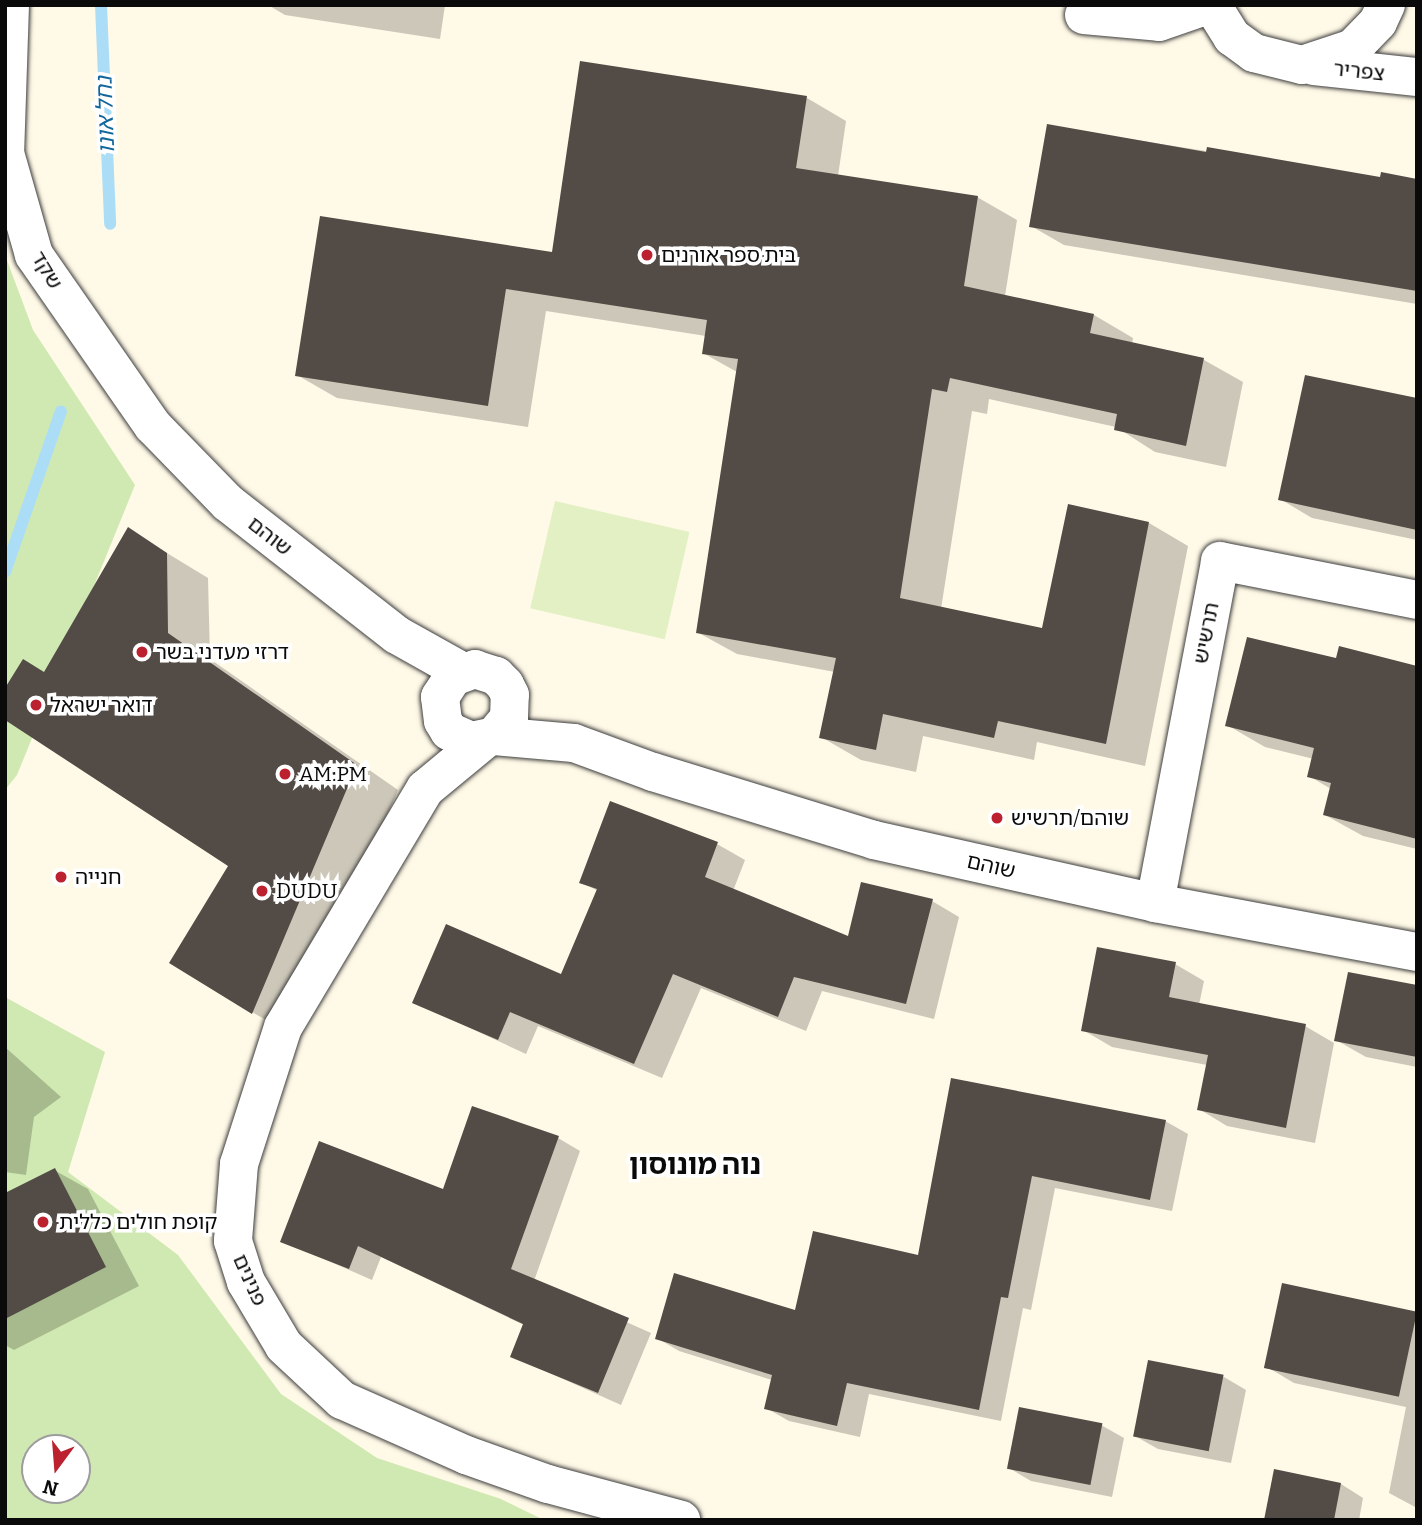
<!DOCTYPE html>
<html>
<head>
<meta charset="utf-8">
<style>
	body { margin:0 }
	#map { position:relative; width:1422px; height:1525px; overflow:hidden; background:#fff9e7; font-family:Bitter,"Noto Sans Hebrew",serif }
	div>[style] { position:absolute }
	.green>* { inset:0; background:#d0e9b2 }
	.pitch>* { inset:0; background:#e2f0c4; transform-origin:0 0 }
	.shadow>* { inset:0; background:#0003 }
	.stream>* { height:12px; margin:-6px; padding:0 6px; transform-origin:6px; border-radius:6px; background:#acddf7 }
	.building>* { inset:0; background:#534b46; transform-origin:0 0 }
	.roads { filter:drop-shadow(0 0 2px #3d3d3d) drop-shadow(0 0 2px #3d3d3d) }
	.minor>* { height:38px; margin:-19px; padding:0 19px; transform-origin:19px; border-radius:19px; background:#fff }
	.dots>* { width:19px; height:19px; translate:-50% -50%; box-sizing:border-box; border:4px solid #fff; border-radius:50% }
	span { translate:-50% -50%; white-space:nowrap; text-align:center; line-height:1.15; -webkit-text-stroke:7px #fff; paint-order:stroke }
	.street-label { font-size:21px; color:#0a0a0a }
	.poi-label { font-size:21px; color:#0a0a0a }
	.left { translate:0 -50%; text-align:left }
	.water-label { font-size:23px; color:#13669c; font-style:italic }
	.district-label { font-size:28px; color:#0a0a0a; font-weight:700 }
	.frame { position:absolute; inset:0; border:7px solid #0a0a0a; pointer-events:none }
	.north { position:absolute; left:21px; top:1434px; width:70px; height:70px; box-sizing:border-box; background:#fff; border:2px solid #9d9d9d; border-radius:50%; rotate:196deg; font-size:19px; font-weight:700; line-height:28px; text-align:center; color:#0a0a0a }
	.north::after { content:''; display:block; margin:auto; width:24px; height:32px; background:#bb212e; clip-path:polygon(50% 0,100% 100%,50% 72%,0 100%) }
</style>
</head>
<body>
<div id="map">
	<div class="green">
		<div style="clip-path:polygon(5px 255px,33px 330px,135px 485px,17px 775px,5px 790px)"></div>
		<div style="clip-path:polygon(evenodd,5px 997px,105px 1052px,68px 1172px,178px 1255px,281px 1394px,377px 1458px,501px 1499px,544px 1520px,5px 1520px,5px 997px,35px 1448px,77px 1448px,77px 1490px,35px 1490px,35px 1448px)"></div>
	</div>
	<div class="pitch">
		<div style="left:555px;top:501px;width:138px;height:110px;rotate:13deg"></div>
	</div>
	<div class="shadow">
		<div style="clip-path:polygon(268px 5px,445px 5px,440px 39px,285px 15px)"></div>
		<div style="clip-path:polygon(807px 98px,846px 121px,838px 176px,977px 197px,1017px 220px,1005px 296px,1094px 315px,1133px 338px,1132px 344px,1204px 360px,1243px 382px,1226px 467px,1155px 452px,1116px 427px,989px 399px,987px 414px,972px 411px,941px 609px,1043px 630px,1149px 523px,1188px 546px,1145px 766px,1037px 742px,1034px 760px,923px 736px,916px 772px,861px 760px,821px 737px,835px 672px,737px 654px,697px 632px,737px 372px,703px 353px,706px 336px,546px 311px,528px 427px,337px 398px,297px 375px,553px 254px)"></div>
		<div style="clip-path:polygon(1048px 126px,1382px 179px,1417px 180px,1417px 304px,1064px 245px,1031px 226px)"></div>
		<div style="clip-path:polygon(1417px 400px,1417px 540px,1312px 518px,1280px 499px)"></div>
		<div style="clip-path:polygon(129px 530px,208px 578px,210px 659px,398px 790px,294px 1036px,252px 1012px,230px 866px,45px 674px)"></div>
		<div style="clip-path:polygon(1338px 660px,1417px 668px,1417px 849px,1363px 836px,1325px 815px,1331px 789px,1309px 776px,1314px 759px,1265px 747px,1227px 725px)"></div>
		<div style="clip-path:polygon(611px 803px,717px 844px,745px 860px,733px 891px,849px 938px,932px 901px,959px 917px,934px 1019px,822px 991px,806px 1031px,701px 988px,662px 1078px,538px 1026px,526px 1054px,414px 1002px,562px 976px,598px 891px,581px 882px)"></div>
		<div style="clip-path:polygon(1175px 964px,1204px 981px,1199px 1005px,1305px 1026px,1334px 1043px,1315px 1143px,1227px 1126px,1199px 1109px,1207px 1065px,1112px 1047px,1083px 1030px)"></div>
		<div style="clip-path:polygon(1417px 987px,1417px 1067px,1366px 1057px,1336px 1040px)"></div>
		<div style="clip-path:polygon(5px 1047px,61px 1097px,34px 1117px,26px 1175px,5px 1172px)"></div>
		<div style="clip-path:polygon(952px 1080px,1165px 1121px,1188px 1134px,1172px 1211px,1055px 1188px,1031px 1310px,1023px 1308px,1001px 1421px,869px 1394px,860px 1437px,789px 1421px,766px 1408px,772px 1380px,679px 1351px,657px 1338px,797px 1312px,919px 1257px)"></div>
		<div style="clip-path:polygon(558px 1138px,580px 1151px,534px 1281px,651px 1333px,621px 1405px,512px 1356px,524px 1325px,381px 1257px,372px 1280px,283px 1241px,444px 1191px)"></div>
		<div style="clip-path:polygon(54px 1170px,88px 1189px,139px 1286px,14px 1350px,5px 1345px,5px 1195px)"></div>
		<div style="clip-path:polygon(1417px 1312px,1417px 1508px,1389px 1493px,1406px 1407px,1294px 1383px,1267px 1367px)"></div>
		<div style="clip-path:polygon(1150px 1362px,1224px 1377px,1246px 1390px,1231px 1463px,1158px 1449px,1135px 1436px)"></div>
		<div style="clip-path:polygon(1101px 1425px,1124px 1438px,1112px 1497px,1031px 1481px,1009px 1468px)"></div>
		<div style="clip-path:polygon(1275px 1472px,1341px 1484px,1363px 1498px,1359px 1520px,1266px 1520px)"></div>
	</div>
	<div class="stream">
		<div style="left:101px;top:5px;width:219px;rotate:87.6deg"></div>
		<div style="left:5px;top:572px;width:170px;rotate:-70.8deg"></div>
	</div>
	<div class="building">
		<div style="clip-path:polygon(580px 61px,807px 96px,796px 168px,978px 196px,964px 286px,1094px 314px,1090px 333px,1204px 358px,1186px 446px,1114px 430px,1117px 414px,950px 378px,947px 392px,932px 389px,900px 598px,1042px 628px,1068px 504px,1149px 522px,1106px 744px,998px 721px,994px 738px,883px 714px,876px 750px,819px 738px,836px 658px,696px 633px,738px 359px,702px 354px,707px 320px,506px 289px,488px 406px,295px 376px,320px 216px,552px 252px)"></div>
		<div style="clip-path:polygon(1047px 124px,1206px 152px,1207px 147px,1380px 177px,1381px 172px,1417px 179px,1417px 291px,1029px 227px)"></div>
		<div style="clip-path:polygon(1305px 375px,1417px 398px,1417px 530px,1278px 500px)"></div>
		<div style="clip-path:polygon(128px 527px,167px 553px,168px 633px,357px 765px,252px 1014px,169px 963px,228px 866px,5px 720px,5px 688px,23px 659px,44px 672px)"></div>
		<div style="clip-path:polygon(1247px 637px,1336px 658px,1339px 646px,1417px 666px,1417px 839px,1323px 815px,1331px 783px,1307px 777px,1314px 748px,1225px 726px)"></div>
		<div style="clip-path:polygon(610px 801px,718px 842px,705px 877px,848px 936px,861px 882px,933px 899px,906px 1004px,794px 977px,778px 1017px,673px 974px,634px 1064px,510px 1012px,498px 1040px,412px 1003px,446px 924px,561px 974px,597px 889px,579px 883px)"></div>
		<div style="clip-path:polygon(1097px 947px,1176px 962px,1169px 997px,1306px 1024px,1286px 1128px,1197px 1110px,1208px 1055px,1081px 1031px)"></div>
		<div style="clip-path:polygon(1348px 972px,1417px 985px,1417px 1057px,1334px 1041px)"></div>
		<div style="clip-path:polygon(951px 1078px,1166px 1120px,1150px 1200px,1032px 1176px,1008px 1298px,1001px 1297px,979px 1410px,847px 1383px,837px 1426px,764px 1409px,772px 1375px,655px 1339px,674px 1273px,795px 1310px,813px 1231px,918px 1255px)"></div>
		<div style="clip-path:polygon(472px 1106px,559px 1136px,511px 1269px,629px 1318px,598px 1393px,510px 1357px,523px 1324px,358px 1246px,349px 1269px,280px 1242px,319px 1141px,443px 1189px)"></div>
		<div style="clip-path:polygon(55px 1168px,106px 1267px,5px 1319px,5px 1193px)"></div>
		<div style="left:1282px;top:1283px;width:138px;height:87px;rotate:12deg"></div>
		<div style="left:1148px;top:1360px;width:77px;height:78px;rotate:11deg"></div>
		<div style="left:1019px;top:1407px;width:85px;height:63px;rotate:11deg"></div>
		<div style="clip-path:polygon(1274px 1469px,1341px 1483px,1334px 1520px,1264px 1520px)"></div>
	</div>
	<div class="roads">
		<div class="minor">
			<div style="left:10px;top:5px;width:148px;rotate:91.9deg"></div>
			<div style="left:5px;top:153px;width:106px;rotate:74.1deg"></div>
			<div style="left:34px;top:255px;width:208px;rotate:55.2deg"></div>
			<div style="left:153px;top:426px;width:107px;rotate:45.8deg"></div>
			<div style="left:228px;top:503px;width:214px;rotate:38deg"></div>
			<div style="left:397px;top:635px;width:76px;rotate:29.3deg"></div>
			<div style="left:1212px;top:5px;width:38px;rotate:58deg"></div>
			<div style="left:1232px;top:37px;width:27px;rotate:36deg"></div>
			<div style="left:1254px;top:53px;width:49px;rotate:14deg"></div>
			<div style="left:1302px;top:65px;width:54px;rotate:-18.4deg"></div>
			<div style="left:1353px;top:48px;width:36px;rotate:-46deg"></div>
			<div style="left:1378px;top:22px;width:19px;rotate:-65deg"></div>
			<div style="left:1084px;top:15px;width:75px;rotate:5.3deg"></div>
			<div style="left:1159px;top:22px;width:52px;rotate:-19.1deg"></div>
			<div style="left:1314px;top:66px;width:104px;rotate:6.1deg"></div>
			<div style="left:494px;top:736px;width:23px;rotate:-50deg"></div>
			<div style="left:509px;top:718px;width:23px;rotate:-88deg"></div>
			<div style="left:510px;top:695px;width:11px;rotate:-117deg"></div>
			<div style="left:505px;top:685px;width:13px;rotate:-135deg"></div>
			<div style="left:496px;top:676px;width:22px;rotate:-162deg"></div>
			<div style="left:475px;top:669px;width:23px;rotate:160deg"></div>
			<div style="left:453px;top:677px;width:24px;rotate:123deg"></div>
			<div style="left:440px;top:697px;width:24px;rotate:83deg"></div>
			<div style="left:443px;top:721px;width:12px;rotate:59deg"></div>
			<div style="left:449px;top:731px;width:24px;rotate:24deg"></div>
			<div style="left:471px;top:741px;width:24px;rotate:-12deg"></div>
			<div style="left:494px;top:736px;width:80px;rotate:5deg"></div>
			<div style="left:574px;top:743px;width:84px;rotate:20.2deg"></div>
			<div style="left:653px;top:772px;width:231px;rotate:17.1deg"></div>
			<div style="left:874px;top:840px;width:288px;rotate:12.6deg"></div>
			<div style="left:1155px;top:903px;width:267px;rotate:10.6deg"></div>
			<div style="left:483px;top:741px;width:75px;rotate:140.4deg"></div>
			<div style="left:425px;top:789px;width:277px;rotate:120.8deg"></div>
			<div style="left:283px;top:1027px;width:144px;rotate:107.8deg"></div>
			<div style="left:239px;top:1164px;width:77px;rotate:94.5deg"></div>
			<div style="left:233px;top:1241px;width:43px;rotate:72.4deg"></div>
			<div style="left:246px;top:1282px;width:74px;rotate:59.3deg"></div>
			<div style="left:284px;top:1346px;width:79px;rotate:43deg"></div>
			<div style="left:342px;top:1400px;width:136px;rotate:23.9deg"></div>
			<div style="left:466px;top:1455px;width:87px;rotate:19.5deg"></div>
			<div style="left:548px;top:1484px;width:138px;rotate:15.1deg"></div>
			<div style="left:1155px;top:903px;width:348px;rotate:-79.2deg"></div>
			<div style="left:1220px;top:561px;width:201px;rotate:11.2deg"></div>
		</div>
	</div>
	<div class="dots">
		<div style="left:647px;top:255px;background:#bb212e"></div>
		<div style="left:142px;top:652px;background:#bb212e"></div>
		<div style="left:36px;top:705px;background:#bb212e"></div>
		<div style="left:285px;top:774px;background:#bb212e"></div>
		<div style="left:997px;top:818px;background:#bb212e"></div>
		<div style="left:61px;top:877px;background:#bb212e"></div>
		<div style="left:262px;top:891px;background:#bb212e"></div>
		<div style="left:43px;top:1222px;background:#bb212e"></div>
	</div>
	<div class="street-label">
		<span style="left:1359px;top:71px;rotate:6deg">צפריר</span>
		<span style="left:47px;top:270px;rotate:59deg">שקד</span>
		<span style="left:270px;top:536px;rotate:38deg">שוהם</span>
		<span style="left:1206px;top:633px;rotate:-79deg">תרשיש</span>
		<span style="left:991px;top:866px;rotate:13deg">שוהם</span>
		<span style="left:250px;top:1280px;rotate:66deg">פנינים</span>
	</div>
	<div class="poi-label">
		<span class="left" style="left:661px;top:255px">בית ספר אורנים</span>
		<span class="left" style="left:156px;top:652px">דרזי מעדני בשר</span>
		<span class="left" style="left:50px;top:705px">דואר ישראל</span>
		<span class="left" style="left:299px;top:774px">AM:PM</span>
		<span class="left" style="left:1011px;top:818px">שוהם/תרשיש</span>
		<span class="left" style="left:75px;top:877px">חנייה</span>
		<span class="left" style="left:276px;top:891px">DUDU</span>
		<span class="left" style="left:59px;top:1222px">קופת חולים כללית</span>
	</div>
	<div class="water-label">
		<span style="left:105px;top:115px;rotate:-92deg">נחל אונו</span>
	</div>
	<div class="district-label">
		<span style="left:695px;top:1165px">נוה מונוסון</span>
	</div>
	<div class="frame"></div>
	<div class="north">N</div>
</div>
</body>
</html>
